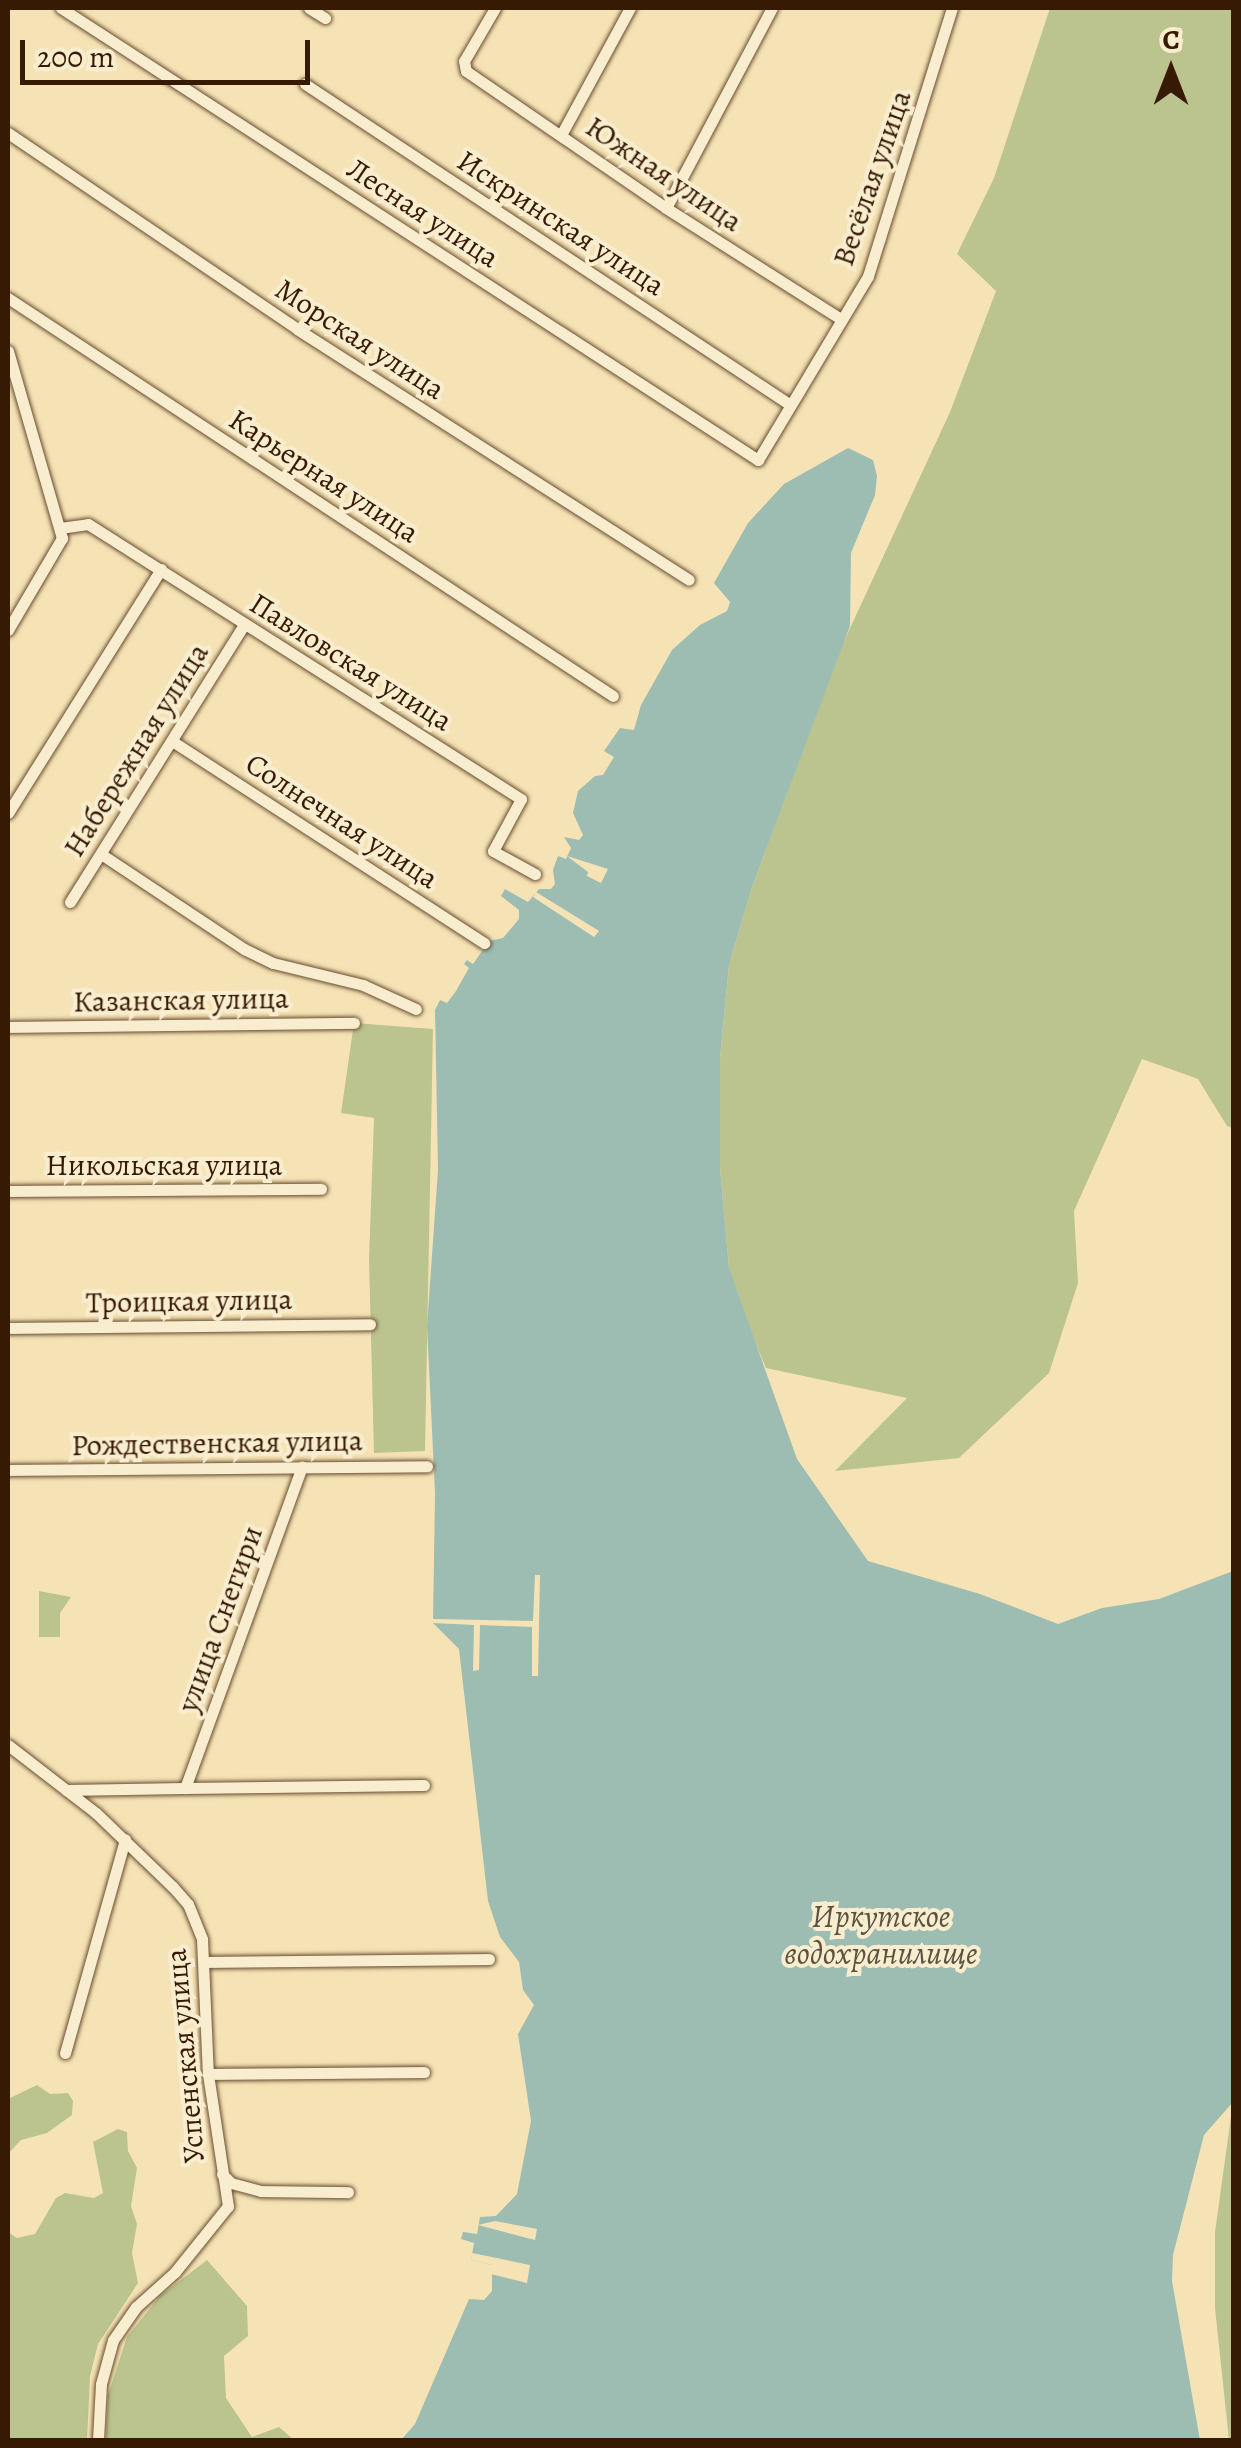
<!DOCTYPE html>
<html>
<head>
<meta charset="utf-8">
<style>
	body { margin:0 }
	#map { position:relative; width:1241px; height:2448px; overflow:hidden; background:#f6e3b5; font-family:Alegreya,serif }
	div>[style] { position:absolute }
	.green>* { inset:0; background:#bbc48e }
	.water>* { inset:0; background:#9dbdb3 }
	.pier>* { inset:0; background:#f6e3b5 }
	.roads { filter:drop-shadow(0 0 2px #674c30) drop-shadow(0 0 2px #674c30) }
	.minor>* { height:11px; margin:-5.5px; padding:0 5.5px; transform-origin:5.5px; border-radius:5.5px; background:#f9edcf }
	span { translate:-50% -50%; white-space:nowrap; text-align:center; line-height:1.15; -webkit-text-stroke:8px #f9edcf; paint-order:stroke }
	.street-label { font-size:30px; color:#371a03 }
	.water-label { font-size:32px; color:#5b5341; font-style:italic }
	.frame { position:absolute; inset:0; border:10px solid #371a03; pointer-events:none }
	.north { position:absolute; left:1121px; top:20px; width:100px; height:100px; -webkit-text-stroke:8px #f9edcf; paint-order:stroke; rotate:0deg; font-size:28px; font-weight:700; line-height:40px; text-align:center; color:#371a03 }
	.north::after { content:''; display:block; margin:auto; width:35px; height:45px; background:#371a03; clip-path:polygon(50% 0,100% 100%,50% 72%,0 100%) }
	.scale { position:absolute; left:20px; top:40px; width:290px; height:45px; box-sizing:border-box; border:5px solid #371a03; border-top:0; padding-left:12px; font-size:30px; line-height:35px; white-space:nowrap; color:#371a03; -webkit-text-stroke:8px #f9edcf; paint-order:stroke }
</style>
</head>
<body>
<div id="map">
	<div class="green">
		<div style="clip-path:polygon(1050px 8px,1233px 8px,1233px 1128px,1227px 1126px,1198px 1079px,1142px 1059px,1074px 1211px,1078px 1283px,1049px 1373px,959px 1458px,835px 1471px,907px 1398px,766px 1368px,735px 1294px,729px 1268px,720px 1168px,720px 1058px,729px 965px,752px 887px,840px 650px,950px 412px,996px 291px,957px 254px,994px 178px)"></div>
		<div style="clip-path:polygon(354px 1023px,433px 1029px,425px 1451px,374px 1453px,369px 1260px,374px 1118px,341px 1113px)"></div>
		<div style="clip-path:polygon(39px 1591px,71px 1597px,60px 1613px,60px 1637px,39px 1637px)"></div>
		<div style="clip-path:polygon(37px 2085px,50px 2094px,68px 2093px,73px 2101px,72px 2115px,47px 2133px,21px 2140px,8px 2154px,8px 2099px)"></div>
		<div style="clip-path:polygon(1233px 2102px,1234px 2440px,1229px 2440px,1215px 2308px,1215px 2232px)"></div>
		<div style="clip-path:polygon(118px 2129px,127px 2132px,128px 2151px,137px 2168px,131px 2206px,137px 2224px,132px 2253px,138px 2283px,98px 2344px,90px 2376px,87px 2440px,8px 2440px,8px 2232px,17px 2238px,35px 2234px,56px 2198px,65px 2193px,94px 2198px,103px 2193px,93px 2142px)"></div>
		<div style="clip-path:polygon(207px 2260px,247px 2306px,248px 2336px,224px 2356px,226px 2398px,252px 2437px,279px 2427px,294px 2440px,106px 2440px,108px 2395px,127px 2337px,160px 2296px)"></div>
	</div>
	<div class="water">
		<div style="clip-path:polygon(848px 448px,873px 460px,877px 476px,875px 495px,851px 553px,850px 626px,752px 887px,729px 965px,720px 1058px,720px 1168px,729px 1268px,797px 1459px,868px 1561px,980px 1594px,1058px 1624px,1102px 1608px,1159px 1599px,1233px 1571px,1233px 2102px,1204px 2135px,1173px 2255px,1172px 2281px,1200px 2440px,401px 2440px,415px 2424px,469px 2299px,484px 2300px,492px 2291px,492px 2265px,471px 2260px,474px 2243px,461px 2239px,463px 2232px,477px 2234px,480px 2217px,496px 2216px,517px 2194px,531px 2121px,518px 2034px,534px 2005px,523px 1990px,519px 1962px,500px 1937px,488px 1901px,459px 1649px,433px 1623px,435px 1493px,427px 1326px,438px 1170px,435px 1010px,440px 1000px,447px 1003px,456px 991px,469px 968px,464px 964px,467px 960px,473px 964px,489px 941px,503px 938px,519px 919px,519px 910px,501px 896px,505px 889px,528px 902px,539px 889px,551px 889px,555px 884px,553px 870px,558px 856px,566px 859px,571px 848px,564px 837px,579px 840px,583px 835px,573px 813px,578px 791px,595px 776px,603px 775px,614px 757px,604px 751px,620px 728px,634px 730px,641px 705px,672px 650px,700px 625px,727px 611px,730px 602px,714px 583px,748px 523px,784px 484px)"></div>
	</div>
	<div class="pier">
		<div style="clip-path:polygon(567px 856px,608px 869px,601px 883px,587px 876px,588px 872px)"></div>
		<div style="clip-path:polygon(536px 892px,599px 931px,594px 937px,533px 897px)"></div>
		<div style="clip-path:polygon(535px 1575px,540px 1575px,538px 1676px,532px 1676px,532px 1627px,480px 1625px,479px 1670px,473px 1671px,474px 1625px,433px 1623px,433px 1619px,533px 1621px)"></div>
		<div style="clip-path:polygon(495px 2221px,537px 2229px,535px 2240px,478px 2225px)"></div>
		<div style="clip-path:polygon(472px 2253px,530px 2265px,527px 2283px,491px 2274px,492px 2265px,471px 2260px)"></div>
	</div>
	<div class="roads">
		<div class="minor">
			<div style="left:61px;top:8px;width:831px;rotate:32.96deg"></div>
			<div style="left:758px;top:460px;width:214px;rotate:-59.1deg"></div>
			<div style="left:868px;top:276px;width:281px;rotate:-72.6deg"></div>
			<div style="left:309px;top:8px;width:19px;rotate:32deg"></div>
			<div style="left:495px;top:8px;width:61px;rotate:120.3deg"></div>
			<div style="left:464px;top:61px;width:10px;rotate:79deg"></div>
			<div style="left:466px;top:71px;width:242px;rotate:34.4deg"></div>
			<div style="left:666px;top:208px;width:205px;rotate:32.4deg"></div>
			<div style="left:305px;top:84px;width:580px;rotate:33.47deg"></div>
			<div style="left:8px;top:133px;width:349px;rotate:34.1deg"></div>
			<div style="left:297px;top:329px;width:465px;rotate:32.6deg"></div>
			<div style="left:561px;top:135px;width:145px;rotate:-61.5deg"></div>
			<div style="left:666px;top:208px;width:226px;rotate:-62.1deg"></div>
			<div style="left:8px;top:298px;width:724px;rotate:33.34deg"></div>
			<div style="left:8px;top:351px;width:195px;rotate:73.9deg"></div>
			<div style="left:62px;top:538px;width:107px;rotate:120.4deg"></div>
			<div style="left:60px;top:528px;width:28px;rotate:-8deg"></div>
			<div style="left:88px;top:524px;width:513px;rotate:32.42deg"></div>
			<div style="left:521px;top:799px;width:59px;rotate:118.3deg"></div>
			<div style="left:493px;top:851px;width:48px;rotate:28.7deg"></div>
			<div style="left:172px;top:741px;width:372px;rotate:32.9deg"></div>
			<div style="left:8px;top:813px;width:288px;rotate:-57.9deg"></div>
			<div style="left:101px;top:854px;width:172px;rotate:33.6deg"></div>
			<div style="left:244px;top:949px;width:32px;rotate:26deg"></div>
			<div style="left:273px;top:963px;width:93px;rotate:13.7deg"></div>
			<div style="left:363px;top:985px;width:58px;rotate:24.4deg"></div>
			<div style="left:70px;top:902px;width:327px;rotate:-57.9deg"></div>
			<div style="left:8px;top:1027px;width:346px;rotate:-0.7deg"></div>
			<div style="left:8px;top:1191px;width:313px;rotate:-0.4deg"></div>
			<div style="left:8px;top:1328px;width:362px;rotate:-0.6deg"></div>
			<div style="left:8px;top:1470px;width:419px;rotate:-0.5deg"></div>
			<div style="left:8px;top:1745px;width:111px;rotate:37.7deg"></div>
			<div style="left:96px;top:1813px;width:107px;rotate:43.9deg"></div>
			<div style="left:173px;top:1887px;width:23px;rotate:49deg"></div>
			<div style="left:188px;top:1904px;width:38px;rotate:68deg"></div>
			<div style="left:202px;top:1939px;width:135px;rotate:87.5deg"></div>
			<div style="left:208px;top:2074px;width:134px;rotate:81.4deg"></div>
			<div style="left:228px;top:2206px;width:85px;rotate:128.8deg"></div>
			<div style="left:175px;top:2272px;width:52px;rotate:138.1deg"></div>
			<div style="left:136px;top:2307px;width:40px;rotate:124.9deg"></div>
			<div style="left:113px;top:2340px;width:46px;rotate:105.3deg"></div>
			<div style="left:101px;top:2384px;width:56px;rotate:93.1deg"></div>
			<div style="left:185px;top:1788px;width:239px;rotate:-0.7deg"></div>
			<div style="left:66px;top:1790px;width:119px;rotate:-1deg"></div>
			<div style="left:185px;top:1788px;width:342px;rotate:-70deg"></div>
			<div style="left:205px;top:1962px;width:284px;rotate:-0.6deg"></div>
			<div style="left:65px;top:2053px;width:222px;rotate:-74.3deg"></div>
			<div style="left:208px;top:2074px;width:216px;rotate:-0.5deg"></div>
			<div style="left:222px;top:2174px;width:13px;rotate:45deg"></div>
			<div style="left:231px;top:2183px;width:31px;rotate:15deg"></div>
			<div style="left:261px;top:2191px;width:87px;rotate:0.7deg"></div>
		</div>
	</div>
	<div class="street-label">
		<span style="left:664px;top:174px;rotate:34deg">Южная улица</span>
		<span style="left:872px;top:178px;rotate:-71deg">Весёлая улица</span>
		<span style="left:423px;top:213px;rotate:33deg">Лесная улица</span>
		<span style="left:561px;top:223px;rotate:33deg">Искринская улица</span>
		<span style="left:360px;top:339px;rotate:33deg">Морская улица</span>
		<span style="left:324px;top:476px;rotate:33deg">Карьерная улица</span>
		<span style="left:351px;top:662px;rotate:32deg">Павловская улица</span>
		<span style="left:136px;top:750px;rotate:-58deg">Набережная улица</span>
		<span style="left:342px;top:821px;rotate:33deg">Солнечная улица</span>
		<span style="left:181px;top:1000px;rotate:-1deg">Казанская улица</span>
		<span style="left:164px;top:1165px">Никольская улица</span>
		<span style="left:189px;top:1301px;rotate:-1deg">Троицкая улица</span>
		<span style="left:217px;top:1443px;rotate:-1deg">Рождественская улица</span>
		<span style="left:220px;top:1619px;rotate:-70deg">улица Снегири</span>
		<span style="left:185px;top:2056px;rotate:-95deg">Успенская улица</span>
	</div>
	<div class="water-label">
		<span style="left:881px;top:1935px">Иркутское<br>водохранилище</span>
	</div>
	<div class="frame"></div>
	<div class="north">С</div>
	<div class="scale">200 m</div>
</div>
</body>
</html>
